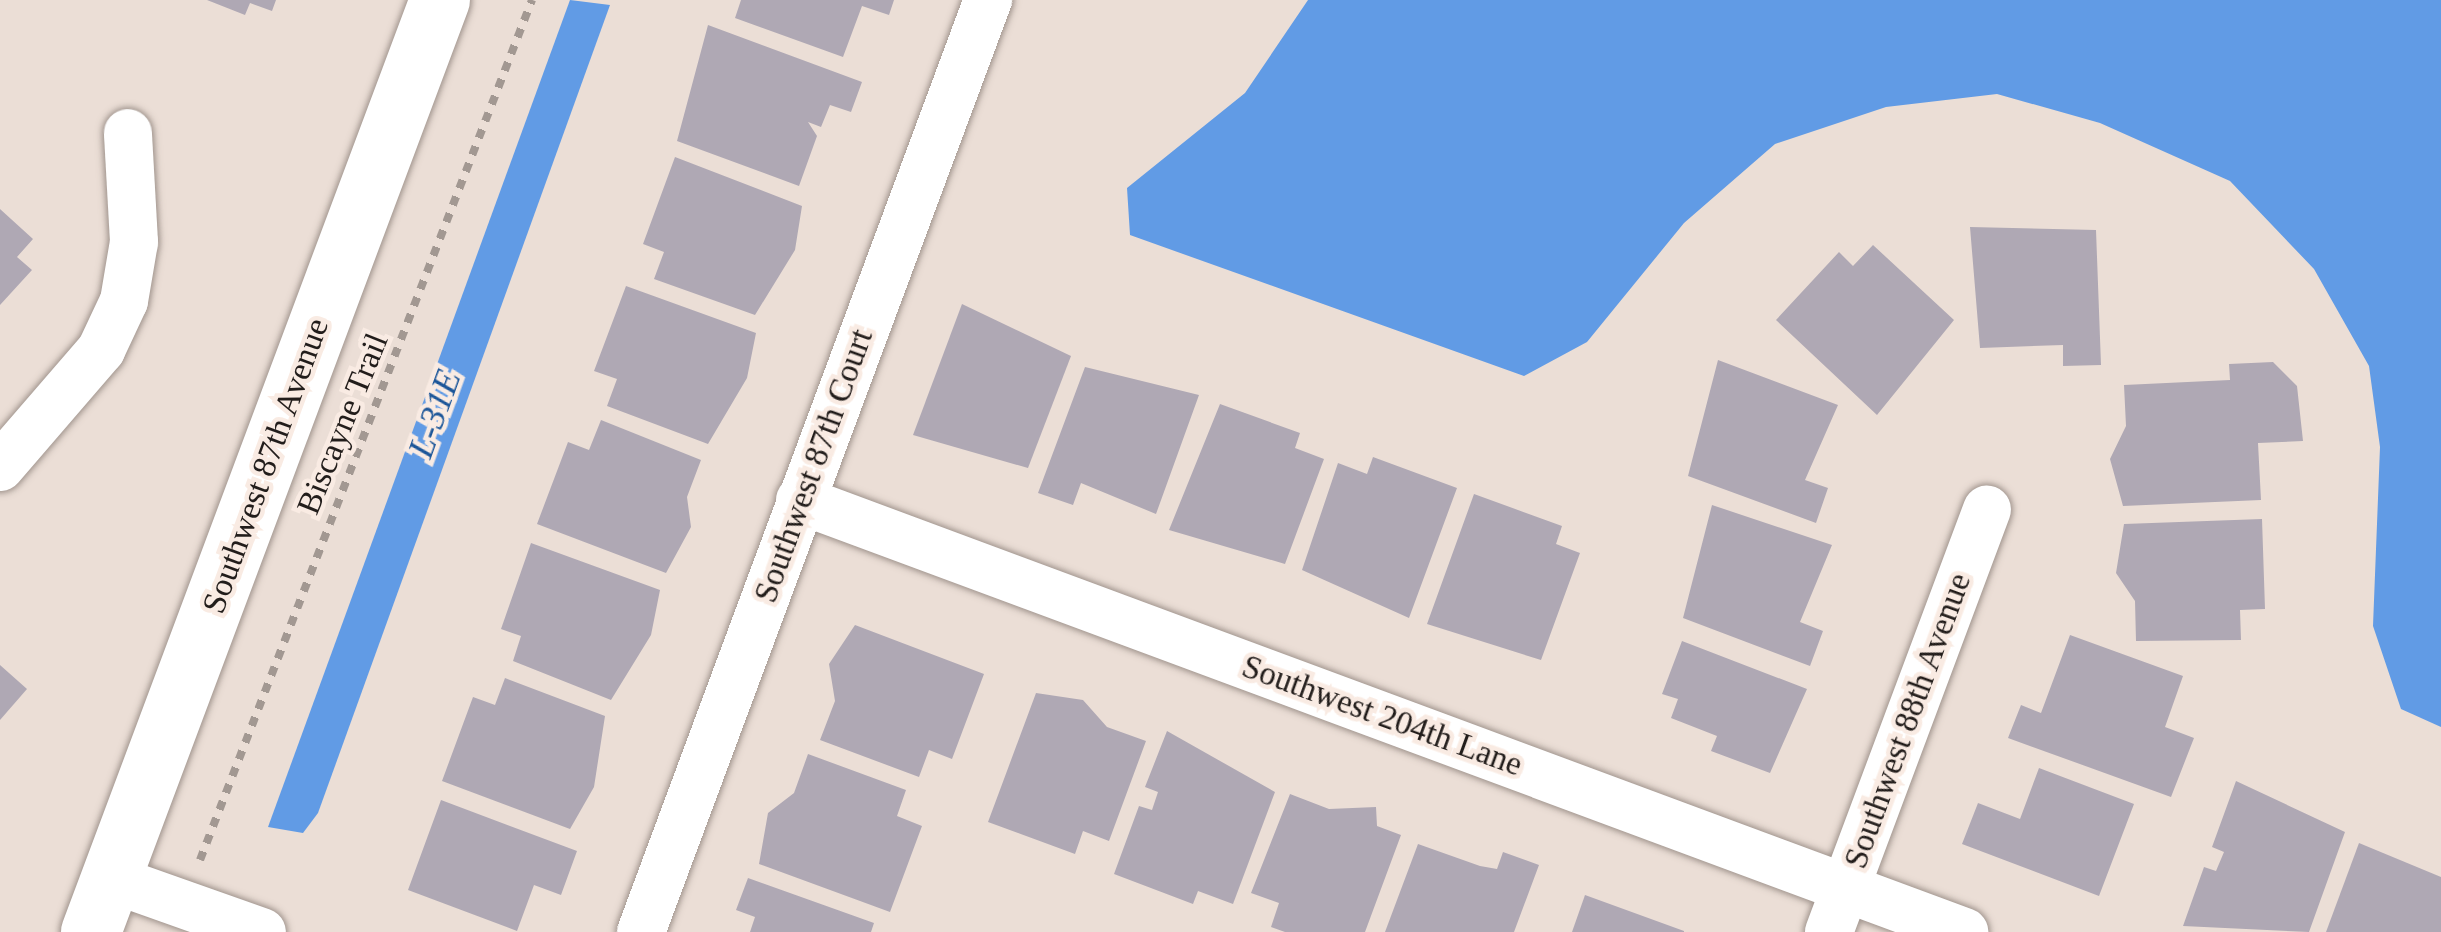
<!DOCTYPE html>
<html>
<head>
<meta charset="utf-8">
<style>
	body { margin:0 }
	#map { position:relative; width:2441px; height:932px; overflow:hidden; background:#ebded6; font-family:"Times New Roman",serif }
	div>[style] { position:absolute }
	.water>* { inset:0; background:#619be5 }
	.building>* { inset:0; background:#afa8b4 }
	.path>* { height:8px; margin-top:-4px; transform-origin:0; background:repeating-linear-gradient(90deg,#a29892 0 9px,transparent 0 18px) }
	.roads { filter:drop-shadow(0 0 3px #a1958e) drop-shadow(0 0 3px #a1958e) }
	.minor>* { height:48px; margin:-24px; padding:0 24px; transform-origin:24px; border-radius:24px; background:#fff }
	.tertiary>* { height:60px; margin:-30px; padding:0 30px; transform-origin:30px; border-radius:30px; background:#fff }
	span { translate:-50% -50%; white-space:nowrap; text-align:center; line-height:1.15; -webkit-text-stroke:9px #f9ebe3; paint-order:stroke }
	.street-label { font-size:33px; color:#221d1b }
	.water-label { font-size:36px; color:#1c5699; font-style:italic }
</style>
</head>
<body>
<div id="map">
	<div class="water">
		<div style="clip-path:polygon(570px 0,610px 5px,318px 813px,303px 833px,268px 827px)"></div>
		<div style="clip-path:polygon(1308px 0,2441px 0,2441px 727px,2401px 709px,2373px 626px,2380px 447px,2369px 366px,2314px 269px,2230px 181px,2100px 123px,1997px 94px,1886px 107px,1775px 144px,1684px 223px,1587px 342px,1524px 376px,1130px 235px,1127px 188px,1245px 93px)"></div>
	</div>
	<div class="building">
		<div style="clip-path:polygon(207px 0,276px 0,272px 11px,250px 3px,245px 15px)"></div>
		<div style="clip-path:polygon(741px 0,894px 0,889px 15px,862px 6px,843px 57px,735px 18px)"></div>
		<div style="clip-path:polygon(708px 25px,862px 82px,851px 112px,830px 105px,821px 127px,808px 122px,817px 136px,799px 186px,677px 141px)"></div>
		<div style="clip-path:polygon(675px 157px,802px 206px,795px 250px,755px 315px,654px 279px,664px 252px,643px 244px)"></div>
		<div style="clip-path:polygon(0 209px,33px 239px,17px 257px,32px 270px,0 305px)"></div>
		<div style="clip-path:polygon(1970px 227px,2096px 230px,2101px 365px,2063px 366px,2063px 345px,1980px 348px)"></div>
		<div style="clip-path:polygon(1873px 245px,1954px 320px,1877px 415px,1776px 320px,1839px 252px,1853px 266px)"></div>
		<div style="clip-path:polygon(626px 286px,756px 333px,747px 378px,708px 444px,607px 406px,617px 379px,594px 371px)"></div>
		<div style="clip-path:polygon(962px 304px,1071px 356px,1028px 468px,913px 435px)"></div>
		<div style="clip-path:polygon(1718px 360px,1838px 405px,1805px 480px,1828px 488px,1816px 523px,1688px 476px)"></div>
		<div style="clip-path:polygon(2273px 362px,2297px 386px,2303px 441px,2258px 443px,2261px 500px,2123px 506px,2110px 459px,2126px 426px,2124px 385px,2230px 380px,2229px 364px)"></div>
		<div style="clip-path:polygon(1085px 367px,1199px 395px,1156px 514px,1081px 483px,1073px 505px,1038px 493px)"></div>
		<div style="clip-path:polygon(1220px 404px,1300px 433px,1295px 448px,1324px 459px,1285px 564px,1169px 530px)"></div>
		<div style="clip-path:polygon(601px 420px,701px 460px,687px 497px,691px 527px,666px 573px,537px 524px,568px 442px,589px 450px)"></div>
		<div style="clip-path:polygon(1373px 457px,1457px 488px,1409px 618px,1302px 570px,1338px 463px,1367px 474px)"></div>
		<div style="clip-path:polygon(1474px 494px,1562px 526px,1556px 544px,1580px 553px,1541px 660px,1427px 624px)"></div>
		<div style="clip-path:polygon(1712px 505px,1832px 545px,1800px 622px,1823px 631px,1810px 666px,1683px 618px)"></div>
		<div style="clip-path:polygon(2262px 519px,2265px 609px,2240px 610px,2241px 640px,2136px 641px,2135px 601px,2116px 573px,2124px 524px)"></div>
		<div style="clip-path:polygon(531px 543px,660px 590px,651px 635px,611px 700px,513px 661px,521px 636px,501px 629px)"></div>
		<div style="clip-path:polygon(855px 625px,984px 674px,952px 759px,929px 750px,919px 777px,820px 740px,835px 701px,829px 664px)"></div>
		<div style="clip-path:polygon(2070px 635px,2183px 676px,2165px 727px,2194px 738px,2171px 797px,2008px 738px,2021px 705px,2041px 713px)"></div>
		<div style="clip-path:polygon(1682px 641px,1807px 689px,1770px 773px,1711px 751px,1717px 736px,1671px 718px,1678px 699px,1662px 694px)"></div>
		<div style="clip-path:polygon(0 665px,27px 689px,0 720px)"></div>
		<div style="clip-path:polygon(505px 678px,605px 716px,594px 787px,570px 829px,442px 781px,473px 697px,495px 705px)"></div>
		<div style="clip-path:polygon(1036px 693px,1083px 700px,1107px 727px,1146px 741px,1109px 841px,1083px 831px,1075px 854px,988px 822px)"></div>
		<div style="clip-path:polygon(1167px 731px,1275px 792px,1233px 904px,1198px 891px,1193px 904px,1114px 874px,1139px 806px,1152px 810px,1158px 792px,1145px 787px)"></div>
		<div style="clip-path:polygon(808px 754px,906px 790px,897px 816px,922px 826px,890px 912px,759px 864px,768px 813px,794px 793px)"></div>
		<div style="clip-path:polygon(2039px 768px,2134px 804px,2099px 896px,1962px 844px,1978px 803px,2020px 819px)"></div>
		<div style="clip-path:polygon(2236px 781px,2345px 832px,2309px 932px,2183px 926px,2204px 867px,2216px 871px,2224px 852px,2212px 847px)"></div>
		<div style="clip-path:polygon(1290px 794px,1329px 809px,1376px 807px,1377px 826px,1401px 835px,1365px 932px,1285px 932px,1271px 927px,1279px 903px,1251px 893px)"></div>
		<div style="clip-path:polygon(441px 800px,577px 851px,561px 895px,534px 885px,517px 931px,408px 890px)"></div>
		<div style="clip-path:polygon(2359px 843px,2441px 877px,2441px 932px,2326px 932px)"></div>
		<div style="clip-path:polygon(1418px 844px,1480px 866px,1497px 869px,1503px 852px,1539px 865px,1514px 932px,1385px 932px)"></div>
		<div style="clip-path:polygon(748px 878px,874px 923px,871px 932px,750px 932px,755px 917px,736px 910px)"></div>
		<div style="clip-path:polygon(1585px 895px,1684px 931px,1684px 932px,1572px 932px)"></div>
	</div>
	<div class="path">
		<div style="left:200px;top:860px;width:922px;rotate:-68.89deg"></div>
	</div>
	<div class="roads">
		<div class="minor">
			<div style="left:0;top:467px;width:155px;rotate:-49.2deg"></div>
			<div style="left:101px;top:350px;width:54px;rotate:-64.9deg"></div>
			<div style="left:124px;top:301px;width:60px;rotate:-80.4deg"></div>
			<div style="left:134px;top:242px;width:109px;rotate:-93.2deg"></div>
			<div style="left:800px;top:500px;width:1242px;rotate:20.36deg"></div>
			<div style="left:112px;top:879px;width:159px;rotate:19.5deg"></div>
			<div style="left:641px;top:932px;width:995px;rotate:-69.58deg"></div>
			<div style="left:1829px;top:932px;width:451px;rotate:-69.5deg"></div>
		</div>
		<div class="tertiary">
			<div style="left:91px;top:932px;width:995px;rotate:-69.47deg"></div>
		</div>
	</div>
	<div class="street-label">
		<span style="left:343px;top:424px;rotate:-68deg">Biscayne Trail</span>
		<span style="left:266px;top:466px;rotate:-70deg">Southwest 87th Avenue</span>
		<span style="left:814px;top:466px;rotate:-70deg">Southwest 87th Court</span>
		<span style="left:1382px;top:716px;rotate:20deg">Southwest 204th Lane</span>
		<span style="left:1908px;top:721px;rotate:-70deg">Southwest 88th Avenue</span>
	</div>
	<div class="water-label">
		<span style="left:435px;top:414px;rotate:-70deg">L-31E</span>
	</div>
</div>
</body>
</html>
